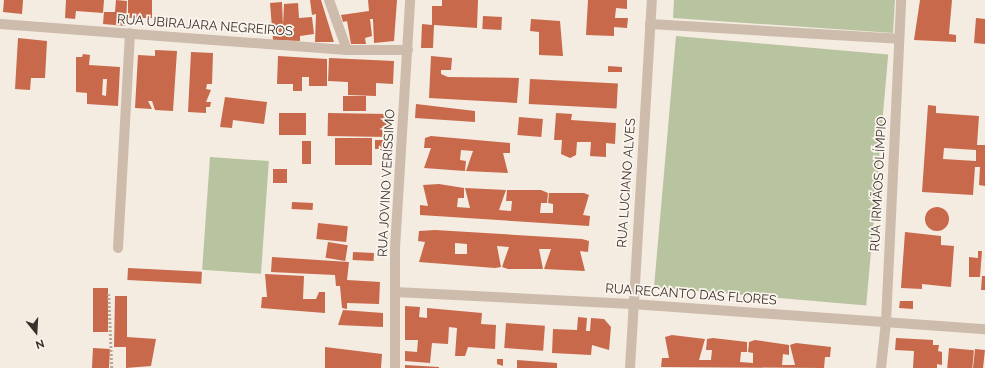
<!DOCTYPE html>
<html>
<head>
<meta charset="utf-8">
<style>
	body { margin:0 }
	#map { position:relative; width:985px; height:368px; overflow:hidden; background:#f4ebe1; font-family:Raleway,sans-serif }
	div>[style] { position:absolute }
	.green>* { inset:0; background:#b8c4a0; transform-origin:0 0 }
	.building>* { inset:0; background:#c8694b; transform-origin:0 0 }
	.round { border-radius:50% }
	.path>* { height:2.5px; margin-top:-1.25px; transform-origin:0; background:repeating-linear-gradient(90deg,#b9a596 0 2px,transparent 0 4px) }
	.minor>* { height:10px; margin:-5px; padding:0 5px; transform-origin:5px; border-radius:5px; background:#cdbbac }
	span { translate:-50% -50%; white-space:nowrap; text-align:center; line-height:1.15; -webkit-text-stroke:3.5px #fbf5ee; paint-order:stroke }
	.street-label { font-size:13px; color:#3b302b }
	.north { position:absolute; left:16px; top:312px; width:40px; height:40px; -webkit-text-stroke:3px #fbf5ee; paint-order:stroke; rotate:162deg; font-size:11px; font-weight:700; line-height:16px; text-align:center; color:#3b302b }
	.north::after { content:''; display:block; margin:auto; width:14px; height:18px; background:#3b302b; clip-path:polygon(50% 0,100% 100%,50% 72%,0 100%) }
</style>
</head>
<body>
<div id="map">
	<div class="green">
		<div style="clip-path:polygon(674px 0,895px 0,893px 33px,673px 18px)"></div>
		<div style="left:676px;top:36px;width:213px;height:252px;rotate:5deg"></div>
		<div style="left:210px;top:157px;width:59px;height:113px;rotate:4deg"></div>
	</div>
	<div class="building">
		<div style="clip-path:polygon(4px 0,23px 0,22px 14px,3px 12px)"></div>
		<div style="clip-path:polygon(66px 0,104px 0,103px 13px,76px 11px,75px 19px,65px 18px)"></div>
		<div style="clip-path:polygon(116px 0,127px 1px,126px 26px,103px 24px,104px 12px,115px 12px)"></div>
		<div style="left:128px;top:0;width:24px;height:18px"></div>
		<div style="clip-path:polygon(310px 0,321px 0,334px 42px,315px 42px,316px 14px,312px 15px)"></div>
		<div style="clip-path:polygon(368px 0,397px 0,394px 41px,374px 43px,373px 19px,370px 19px,372px 36px,365px 38px,366px 44px,351px 44px,347px 21px,343px 22px,341px 15px,369px 11px)"></div>
		<div style="clip-path:polygon(442px 0,478px 0,477px 28px,434px 25px,433px 48px,421px 48px,422px 24px,432px 25px,432px 6px,442px 6px)"></div>
		<div style="clip-path:polygon(588px 0,627px 0,627px 9px,616px 8px,615px 18px,628px 18px,627px 28px,614px 27px,614px 36px,586px 35px)"></div>
		<div style="clip-path:polygon(920px 0,952px 0,949px 34px,956px 35px,956px 42px,914px 40px)"></div>
		<div style="clip-path:polygon(282px 2px,283px 26px,284px 4px,298px 3px,299px 18px,312px 17px,314px 34px,300px 36px,300px 41px,273px 40px,270px 3px)"></div>
		<div style="left:483px;top:16px;width:19px;height:13px;rotate:3deg"></div>
		<div style="clip-path:polygon(976px 18px,985px 19px,985px 44px,974px 43px)"></div>
		<div style="clip-path:polygon(531px 19px,560px 21px,563px 56px,539px 55px,539px 32px,530px 31px)"></div>
		<div style="clip-path:polygon(18px 38px,47px 41px,45px 78px,31px 78px,30px 90px,15px 89px)"></div>
		<div style="clip-path:polygon(155px 50px,177px 51px,173px 111px,155px 110px,152px 101px,148px 101px,152px 109px,135px 108px,138px 55px,155px 56px)"></div>
		<div style="clip-path:polygon(191px 52px,213px 53px,212px 84px,207px 84px,206px 89px,211px 90px,206px 102px,211px 102px,210px 107px,206px 107px,206px 113px,188px 112px)"></div>
		<div style="clip-path:polygon(evenodd,83px 54px,90px 55px,89px 65px,120px 67px,118px 106px,87px 104px,87px 93px,76px 92px,76px 57px,82px 57px,83px 54px,103px 79px,107px 79px,106px 96px,102px 95px,103px 79px)"></div>
		<div style="clip-path:polygon(278px 56px,327px 59px,327px 86px,309px 86px,309px 77px,302px 77px,302px 91px,293px 91px,293px 84px,277px 84px)"></div>
		<div style="clip-path:polygon(431px 56px,452px 58px,451px 70px,441px 70px,441px 74px,448px 77px,519px 78px,517px 103px,429px 98px)"></div>
		<div style="clip-path:polygon(329px 58px,394px 61px,393px 84px,376px 83px,376px 96px,348px 95px,348px 82px,328px 81px)"></div>
		<div style="clip-path:polygon(608px 66px,622px 67px,622px 72px,608px 72px)"></div>
		<div style="left:530px;top:79px;width:88px;height:25px;rotate:3deg"></div>
		<div style="left:343px;top:96px;width:23px;height:15px"></div>
		<div style="clip-path:polygon(225px 97px,267px 102px,264px 124px,233px 120px,232px 128px,220px 127px)"></div>
		<div style="clip-path:polygon(416px 104px,475px 111px,475px 122px,415px 118px)"></div>
		<div style="clip-path:polygon(evenodd,928px 105px,936px 106px,936px 113px,979px 116px,977px 145px,985px 145px,985px 186px,979px 185px,980px 167px,975px 167px,973px 195px,922px 192px,928px 105px,944px 148px,976px 150px,976px 161px,943px 159px,944px 148px)"></div>
		<div style="left:279px;top:113px;width:27px;height:22px"></div>
		<div style="left:328px;top:113px;width:60px;height:23px;rotate:1deg"></div>
		<div style="clip-path:polygon(556px 113px,572px 114px,571px 120px,616px 123px,615px 144px,606px 143px,606px 157px,590px 156px,591px 142px,577px 142px,576px 155px,570px 158px,561px 154px,562px 140px,554px 140px)"></div>
		<div style="left:519px;top:117px;width:24px;height:18px;rotate:5deg"></div>
		<div style="clip-path:polygon(431px 136px,510px 143px,510px 153px,503px 153px,508px 173px,466px 171px,473px 151px,461px 150px,460px 160px,466px 161px,465px 171px,424px 168px,431px 148px,424px 148px,425px 138px)"></div>
		<div style="left:335px;top:138px;width:37px;height:27px"></div>
		<div style="left:375px;top:140px;width:14px;height:9px"></div>
		<div style="left:302px;top:141px;width:9px;height:23px"></div>
		<div style="left:273px;top:169px;width:14px;height:14px"></div>
		<div style="clip-path:polygon(439px 184px,464px 188px,464px 198px,458px 198px,457px 207px,470px 208px,465px 188px,506px 190px,499px 210px,511px 211px,512px 201px,506px 201px,507px 190px,541px 190px,548px 193px,547px 203px,541px 203px,540px 213px,553px 213px,553px 204px,548px 203px,549px 193px,584px 193px,589px 195px,583px 215px,590px 216px,589px 226px,420px 215px,420px 205px,428px 206px,423px 185px)"></div>
		<div style="left:292px;top:202px;width:21px;height:7px;rotate:3deg"></div>
		<div class="round" style="left:925px;top:207px;width:24px;height:24px"></div>
		<div style="left:318px;top:223px;width:30px;height:16px;rotate:6deg"></div>
		<div style="clip-path:polygon(evenodd,435px 230px,582px 239px,589px 241px,588px 252px,580px 251px,585px 271px,544px 269px,551px 249px,539px 249px,543px 269px,508px 269px,502px 267px,509px 247px,497px 246px,501px 267px,495px 268px,419px 262px,425px 242px,418px 241px,419px 231px,435px 230px,455px 243px,467px 244px,467px 254px,455px 254px,455px 243px)"></div>
		<div style="clip-path:polygon(905px 232px,941px 236px,941px 245px,954px 246px,951px 287px,922px 284px,922px 289px,901px 288px)"></div>
		<div style="left:328px;top:242px;width:20px;height:16px;rotate:9deg"></div>
		<div style="clip-path:polygon(978px 251px,982px 251px,980px 277px,969px 277px,969px 257px,978px 258px)"></div>
		<div style="left:353px;top:252px;width:21px;height:8px;rotate:3deg"></div>
		<div style="clip-path:polygon(272px 257px,349px 262px,347px 280px,380px 282px,379px 304px,347px 303px,347px 309px,342px 308px,340px 286px,336px 286px,335px 275px,271px 272px)"></div>
		<div style="left:128px;top:268px;width:74px;height:12px;rotate:3deg"></div>
		<div style="clip-path:polygon(265px 274px,304px 276px,303px 299px,316px 299px,319px 292px,325px 292px,325px 313px,261px 308px,262px 297px,267px 297px)"></div>
		<div style="clip-path:polygon(982px 276px,985px 276px,985px 290px,981px 290px)"></div>
		<div style="left:93px;top:288px;width:15px;height:44px"></div>
		<div style="clip-path:polygon(115px 296px,127px 296px,127px 337px,156px 339px,151px 366px,126px 368px,126px 347px,114px 347px)"></div>
		<div style="clip-path:polygon(900px 301px,913px 301px,913px 309px,899px 308px)"></div>
		<div style="clip-path:polygon(405px 306px,420px 307px,419px 317px,427px 318px,427px 308px,482px 313px,481px 324px,496px 325px,495px 349px,468px 347px,465px 356px,455px 356px,457px 328px,449px 327px,448px 344px,432px 343px,430px 363px,405px 361px,405px 351px,417px 352px,418px 340px,405px 340px)"></div>
		<div style="clip-path:polygon(343px 310px,383px 313px,383px 327px,338px 325px)"></div>
		<div style="clip-path:polygon(578px 317px,587px 318px,586px 331px,590px 331px,591px 318px,604px 319px,611px 327px,609px 350px,592px 345px,591px 355px,552px 353px,553px 329px,577px 330px)"></div>
		<div style="left:506px;top:323px;width:39px;height:25px;rotate:4deg"></div>
		<div style="clip-path:polygon(672px 335px,705px 339px,699px 360px,711px 360px,712px 350px,706px 350px,707px 339px,713px 338px,747px 342px,747px 352px,741px 352px,740px 362px,753px 363px,753px 353px,748px 352px,749px 342px,755px 340px,789px 345px,789px 355px,783px 354px,782px 365px,795px 365px,790px 345px,796px 343px,831px 347px,830px 357px,825px 357px,824px 368px,661px 367px,662px 358px,669px 358px,665px 337px)"></div>
		<div style="clip-path:polygon(896px 338px,933px 340px,933px 345px,939px 345px,938px 351px,942px 352px,942px 365px,937px 364px,937px 368px,913px 368px,914px 351px,895px 350px)"></div>
		<div style="clip-path:polygon(325px 347px,382px 354px,381px 368px,325px 368px)"></div>
		<div style="left:93px;top:348px;width:17px;height:20px;rotate:3deg"></div>
		<div style="left:949px;top:348px;width:25px;height:20px;rotate:5deg"></div>
		<div style="left:975px;top:349px;width:10px;height:19px;rotate:6deg"></div>
		<div style="clip-path:polygon(497px 359px,503px 359px,503px 366px,497px 364px)"></div>
		<div style="clip-path:polygon(517px 360px,557px 363px,557px 368px,517px 368px)"></div>
		<div style="clip-path:polygon(405px 365px,439px 367px,439px 368px,405px 368px)"></div>
	</div>
	<div class="path">
		<div style="left:109px;top:294px;width:74px;rotate:87.7deg"></div>
	</div>
	<div class="minor">
		<div style="left:329px;top:0;width:53px;rotate:70.2deg"></div>
		<div style="left:0;top:24px;width:348px;rotate:4.3deg"></div>
		<div style="left:347px;top:50px;width:61px"></div>
		<div style="left:650px;top:24px;width:249px;rotate:3.4deg"></div>
		<div style="left:118px;top:248px;width:215px;rotate:-86.8deg"></div>
		<div style="left:395px;top:292px;width:237px;rotate:2.9deg"></div>
		<div style="left:632px;top:304px;width:354px;rotate:4.1deg"></div>
		<div style="left:395px;top:368px;width:120px;rotate:-90deg"></div>
		<div style="left:395px;top:248px;width:248px;rotate:-86.5deg"></div>
		<div style="left:630px;top:368px;width:369px;rotate:-86.6deg"></div>
		<div style="left:881px;top:368px;width:46px;rotate:-83.8deg"></div>
		<div style="left:886px;top:322px;width:322px;rotate:-87.3deg"></div>
	</div>
	<div class="street-label">
		<span style="left:205px;top:26px;rotate:4deg">RUA UBIRAJARA NEGREIROS</span>
		<span style="left:387px;top:183px;rotate:-87deg">RUA JOVINO VERÍSSIMO</span>
		<span style="left:627px;top:183px;rotate:-86deg">RUA LUCIANO ALVES</span>
		<span style="left:879px;top:184px;rotate:-87deg">RUA IRMÃOS OLÍMPIO</span>
		<span style="left:691px;top:295px;rotate:4deg">RUA RECANTO DAS FLORES</span>
	</div>
	<div class="north">N</div>
</div>
</body>
</html>
